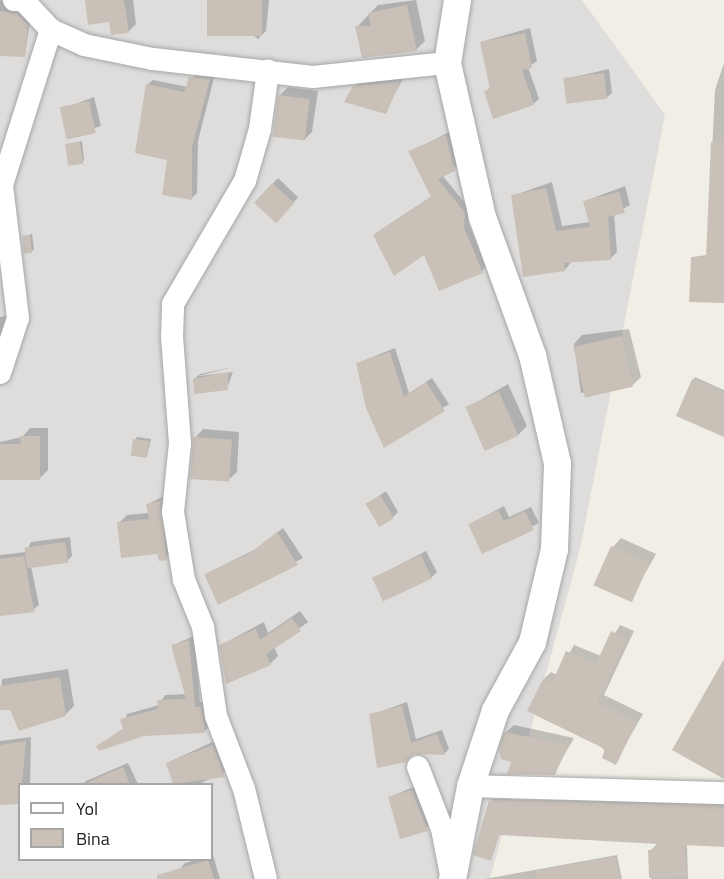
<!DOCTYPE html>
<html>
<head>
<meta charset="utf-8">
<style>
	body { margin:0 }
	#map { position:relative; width:724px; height:879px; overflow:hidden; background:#f1eee5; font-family:"Titillium Web",sans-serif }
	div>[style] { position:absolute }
	.residential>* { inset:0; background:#dedddc }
	.shadow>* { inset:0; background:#0003; transform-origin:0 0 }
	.building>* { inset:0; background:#c9c1b8; transform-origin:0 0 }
	.roads { filter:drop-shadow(0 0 2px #a7a7a7) drop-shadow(0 0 2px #a7a7a7) }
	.minor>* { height:22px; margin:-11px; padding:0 11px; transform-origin:11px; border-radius:11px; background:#fff }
	.tertiary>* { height:27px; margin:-13.5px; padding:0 13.5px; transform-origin:13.5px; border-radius:13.5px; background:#fff }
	span { translate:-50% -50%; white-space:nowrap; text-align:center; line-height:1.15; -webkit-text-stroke:4.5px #fff; paint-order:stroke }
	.legend { position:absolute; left:18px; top:783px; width:195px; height:78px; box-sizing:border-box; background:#fff; border:2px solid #a6a6a6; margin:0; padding:8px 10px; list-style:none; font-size:18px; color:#202020 }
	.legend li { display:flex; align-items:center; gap:12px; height:30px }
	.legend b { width:30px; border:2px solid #a6a6a6 }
</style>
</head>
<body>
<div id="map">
	<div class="residential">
		<div style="clip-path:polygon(evenodd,0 0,582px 0,665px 115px,580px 549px,490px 879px,0 879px,0 0,20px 784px,212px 784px,212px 860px,20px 860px,20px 784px)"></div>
	</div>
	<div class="shadow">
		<div style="clip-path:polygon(0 0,30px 21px,25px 56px,0 54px)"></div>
		<div style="clip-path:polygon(86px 0,133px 0,136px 24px,128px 32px)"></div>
		<div style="clip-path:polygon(208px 0,269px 0,266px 31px,258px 39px)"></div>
		<div style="clip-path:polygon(416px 0,425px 41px,416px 50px,357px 27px,378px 5px)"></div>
		<div style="clip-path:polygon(530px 28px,537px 61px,528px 67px,539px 99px,533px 104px,485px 92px,490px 87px,481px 42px)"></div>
		<div style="clip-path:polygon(724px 63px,724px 302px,692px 257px,707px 255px,715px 90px)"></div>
		<div style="clip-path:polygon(609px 69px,612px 93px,606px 98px,565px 79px)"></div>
		<div style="clip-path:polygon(196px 72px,215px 74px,198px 141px,197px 193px,192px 198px,147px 85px,153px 80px,188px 87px)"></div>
		<div style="clip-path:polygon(404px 77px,385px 112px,354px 87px,360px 81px)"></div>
		<div style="clip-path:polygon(288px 87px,318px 91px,312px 132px,304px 140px,280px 95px)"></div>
		<div style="clip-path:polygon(94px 97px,101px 126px,68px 137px,62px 109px)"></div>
		<div style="clip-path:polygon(451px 131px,459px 165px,442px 175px,469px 208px,468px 222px,486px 267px,482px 271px,379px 231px,432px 196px,410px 152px)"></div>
		<div style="clip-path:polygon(82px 141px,84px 160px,82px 163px,67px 144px)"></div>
		<div style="left:278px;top:178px;width:28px;height:32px;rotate:44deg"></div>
		<div style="clip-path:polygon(552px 182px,562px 226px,591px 222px,585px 201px,625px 186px,630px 205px,614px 214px,617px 252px,610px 259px,571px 262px,565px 270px,512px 196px)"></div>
		<div style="clip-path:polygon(32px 234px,34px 249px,31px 252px,23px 237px)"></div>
		<div style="clip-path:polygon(8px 316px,2px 334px,0 336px,0 317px)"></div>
		<div style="clip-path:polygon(629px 329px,641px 377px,633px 385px,581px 393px,574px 344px,582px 335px)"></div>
		<div style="clip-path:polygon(395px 348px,409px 393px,432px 378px,449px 404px,385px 445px,358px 363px)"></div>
		<div style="clip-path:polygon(233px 367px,198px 376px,233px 372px,227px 388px,194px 379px,200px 374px)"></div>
		<div style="clip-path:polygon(695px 377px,724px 390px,724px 435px,693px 380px)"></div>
		<div style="clip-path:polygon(508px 384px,527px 426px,518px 435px,467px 408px)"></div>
		<div style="clip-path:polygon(30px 428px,48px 428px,48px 470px,40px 478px,0 478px,0 442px,22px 437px)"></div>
		<div style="clip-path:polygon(203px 429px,239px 432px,237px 472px,228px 480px,195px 438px)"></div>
		<div style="clip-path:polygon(137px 437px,151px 439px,147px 456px,135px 440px)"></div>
		<div style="clip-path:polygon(386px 491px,398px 512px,393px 517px,367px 504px)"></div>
		<div style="clip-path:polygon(168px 494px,174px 551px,166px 558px,119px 523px,127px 515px,149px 513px,148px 504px)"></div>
		<div style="clip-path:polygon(504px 506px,509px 517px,531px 507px,539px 523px,483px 552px,470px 524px)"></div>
		<div style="clip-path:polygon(283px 528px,303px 558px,219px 603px,206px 574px,256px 549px)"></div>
		<div style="clip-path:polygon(70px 537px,72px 556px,67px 561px,31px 566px,39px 605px,33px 610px,0 606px,0 555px,26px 552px,31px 542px)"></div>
		<div style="clip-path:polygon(621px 538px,656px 554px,631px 598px,613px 547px)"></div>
		<div style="clip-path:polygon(426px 551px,437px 572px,431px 578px,374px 578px)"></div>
		<div style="clip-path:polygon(300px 611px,308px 622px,274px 647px,278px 656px,270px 664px,221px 645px,264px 622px,268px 633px)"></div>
		<div style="clip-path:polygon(620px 625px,634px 631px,604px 695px,643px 714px,615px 763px,544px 679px,551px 672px,557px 675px,574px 645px,601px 656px)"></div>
		<div style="clip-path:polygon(194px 636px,200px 702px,206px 702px,210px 726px,205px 731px,143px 734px,98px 746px,124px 728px,127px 714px,159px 705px,165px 695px,186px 694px,173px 645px)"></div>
		<div style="clip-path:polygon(68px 669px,74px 706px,65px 715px,0 709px,2px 679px)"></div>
		<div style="clip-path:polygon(407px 702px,416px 739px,442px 730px,449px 749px,444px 754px,413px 753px,371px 715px)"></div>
		<div style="clip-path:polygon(514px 725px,574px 738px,554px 773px,513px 760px,506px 732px)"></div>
		<div style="clip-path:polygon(31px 737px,30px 784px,20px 784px,0 803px,0 741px)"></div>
		<div style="clip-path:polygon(221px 738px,233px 768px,199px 784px,175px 784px,167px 763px)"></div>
		<div style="clip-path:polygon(128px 763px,138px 784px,83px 784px,86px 781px)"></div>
		<div style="clip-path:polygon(418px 785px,433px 824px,401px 837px,390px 797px)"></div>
		<div style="clip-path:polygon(493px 799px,724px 802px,724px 846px,687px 844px,688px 879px,651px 879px,650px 851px,659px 842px,500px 833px,491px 859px)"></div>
		<div style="clip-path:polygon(213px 855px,220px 879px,183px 879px,180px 869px,185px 863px)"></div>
		<div style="clip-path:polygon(617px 855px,622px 879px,485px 879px)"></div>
	</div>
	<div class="building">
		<div style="clip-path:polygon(85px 0,124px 0,129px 33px,111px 35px,109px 22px,88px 25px)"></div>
		<div style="left:207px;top:0;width:55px;height:36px"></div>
		<div style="clip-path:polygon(407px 5px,417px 51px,362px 58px,355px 26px,371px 26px,368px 13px)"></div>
		<div style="clip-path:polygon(0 11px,17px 14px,28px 25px,25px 57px,0 56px)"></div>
		<div style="clip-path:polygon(525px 33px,532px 68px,522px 70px,534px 105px,493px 119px,484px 91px,490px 89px,480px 42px)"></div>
		<div style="left:604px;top:73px;width:26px;height:41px;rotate:83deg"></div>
		<div style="clip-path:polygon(189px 77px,210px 79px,192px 147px,192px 200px,162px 195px,167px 160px,135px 153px,146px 84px,184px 92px)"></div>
		<div style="clip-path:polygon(400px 82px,386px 114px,344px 102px,353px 86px)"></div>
		<div style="left:278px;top:95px;width:32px;height:42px;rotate:7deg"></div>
		<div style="left:89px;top:101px;width:33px;height:30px;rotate:78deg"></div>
		<div style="clip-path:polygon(446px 135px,455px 171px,438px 179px,465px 213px,464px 228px,483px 273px,439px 291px,424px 255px,394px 276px,373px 235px,431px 197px,408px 151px)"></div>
		<div style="left:80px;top:142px;width:22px;height:15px;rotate:82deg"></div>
		<div style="clip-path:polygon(711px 142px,724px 142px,724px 303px,689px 302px,691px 257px,706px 257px)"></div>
		<div style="left:272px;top:183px;width:30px;height:27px;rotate:42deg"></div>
		<div style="clip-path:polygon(546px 188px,556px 231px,590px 227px,583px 201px,619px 192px,625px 213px,608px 217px,611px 260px,564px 263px,565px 271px,523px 277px,511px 195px)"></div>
		<div style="left:30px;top:235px;width:18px;height:8px;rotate:84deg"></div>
		<div style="left:621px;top:336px;width:52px;height:49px;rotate:77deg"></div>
		<div style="clip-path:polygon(390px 352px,404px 397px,426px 382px,445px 411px,384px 448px,366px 408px,356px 363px)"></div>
		<div style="clip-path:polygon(228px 372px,228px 390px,194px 394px,193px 379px)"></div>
		<div style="clip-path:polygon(692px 379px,724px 393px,724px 437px,676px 416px)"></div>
		<div style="left:499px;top:392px;width:48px;height:37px;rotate:66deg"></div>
		<div style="clip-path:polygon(20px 436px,40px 436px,40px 480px,0 480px,0 444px,21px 444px)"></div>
		<div style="left:193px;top:437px;width:39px;height:42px;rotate:4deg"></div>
		<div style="left:133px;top:439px;width:16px;height:17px;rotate:7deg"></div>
		<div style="left:380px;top:495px;width:27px;height:17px;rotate:59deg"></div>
		<div style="clip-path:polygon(160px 501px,167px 560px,159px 561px,157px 554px,121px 558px,117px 522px,149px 519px,146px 504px)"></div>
		<div style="clip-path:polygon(498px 510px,504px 521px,525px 511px,534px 530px,482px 554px,468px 524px)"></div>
		<div style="clip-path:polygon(277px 532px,298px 565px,218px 605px,204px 574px,249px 554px)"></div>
		<div style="left:65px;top:542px;width:21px;height:41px;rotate:82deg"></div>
		<div style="left:611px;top:546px;width:42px;height:43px;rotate:24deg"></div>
		<div style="left:421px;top:555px;width:26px;height:54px;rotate:65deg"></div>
		<div style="clip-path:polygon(24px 556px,34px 612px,0 616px,0 559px)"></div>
		<div style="clip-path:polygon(292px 618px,301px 631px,266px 654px,271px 665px,226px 684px,219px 645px,256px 629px,260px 640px)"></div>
		<div style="clip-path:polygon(611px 631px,627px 639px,597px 703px,637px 722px,616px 765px,602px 758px,605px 749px,527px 711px,543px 679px,552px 683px,566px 651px,596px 664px)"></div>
		<div style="clip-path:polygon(189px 640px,195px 707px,201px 707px,205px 733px,144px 736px,99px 751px,96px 746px,123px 729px,120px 719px,158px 709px,157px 700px,186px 699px,171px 645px)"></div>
		<div style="clip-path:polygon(724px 659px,724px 779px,672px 750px)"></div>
		<div style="clip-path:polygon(60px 677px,66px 716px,19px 731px,10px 710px,0 710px,0 686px)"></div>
		<div style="clip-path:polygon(402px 706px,411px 743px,437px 734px,445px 755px,414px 754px,406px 762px,377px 768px,369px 714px)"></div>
		<div style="clip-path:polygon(504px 732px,568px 745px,555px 775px,507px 774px,511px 762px,501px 759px,499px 749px)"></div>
		<div style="clip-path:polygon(26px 741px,20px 804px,0 805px,0 745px)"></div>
		<div style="clip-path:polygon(213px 745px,225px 777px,173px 784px,166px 763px)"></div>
		<div style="clip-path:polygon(123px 767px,130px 784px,84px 784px)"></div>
		<div style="clip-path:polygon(412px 790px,428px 831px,400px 839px,388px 797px)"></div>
		<div style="clip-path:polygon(498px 800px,724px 806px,724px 847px,684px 845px,686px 877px,649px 878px,648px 850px,658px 849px,658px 844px,499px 835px,491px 861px,473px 855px,489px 801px)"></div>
		<div style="clip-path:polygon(615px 857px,619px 879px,536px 879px,536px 871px)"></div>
		<div style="clip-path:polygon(208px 860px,214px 879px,157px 879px,157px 875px)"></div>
	</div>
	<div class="roads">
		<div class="minor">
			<div style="left:14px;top:0;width:9px"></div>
			<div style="left:23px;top:0;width:41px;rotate:47deg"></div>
			<div style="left:51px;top:30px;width:36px;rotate:24deg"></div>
			<div style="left:84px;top:45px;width:70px;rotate:11.5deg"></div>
			<div style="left:153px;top:59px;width:161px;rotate:6.4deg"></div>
			<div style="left:313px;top:77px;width:135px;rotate:-6deg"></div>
			<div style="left:0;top:373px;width:58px;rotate:-71.9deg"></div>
			<div style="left:18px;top:318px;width:134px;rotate:-96.9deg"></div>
			<div style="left:2px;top:185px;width:163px;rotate:-72.5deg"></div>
			<div style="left:418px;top:767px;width:66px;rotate:68.8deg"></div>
			<div style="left:442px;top:829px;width:47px;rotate:78.9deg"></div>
			<div style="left:470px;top:786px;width:254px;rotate:1.6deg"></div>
			<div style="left:266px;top:879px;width:93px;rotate:-103.7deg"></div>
			<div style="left:244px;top:789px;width:78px;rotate:-111deg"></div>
			<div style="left:216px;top:716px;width:90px;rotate:-98.3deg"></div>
			<div style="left:203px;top:627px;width:51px;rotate:-112deg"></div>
			<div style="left:184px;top:580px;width:69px;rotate:-99.2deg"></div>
			<div style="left:173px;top:512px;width:69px;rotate:-84.2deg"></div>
			<div style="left:180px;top:443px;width:106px;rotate:-94.3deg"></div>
			<div style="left:172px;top:337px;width:33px;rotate:-88deg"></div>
			<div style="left:173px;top:304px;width:143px;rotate:-59.7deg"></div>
			<div style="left:245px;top:181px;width:54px;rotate:-73.9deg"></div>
			<div style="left:260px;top:129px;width:59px;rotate:-82.1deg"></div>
		</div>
		<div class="tertiary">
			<div style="left:452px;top:879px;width:95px;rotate:-79deg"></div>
			<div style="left:470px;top:786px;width:80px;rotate:-71.8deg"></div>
			<div style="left:495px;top:710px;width:77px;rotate:-61.4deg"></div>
			<div style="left:532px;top:642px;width:96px;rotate:-76.7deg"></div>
			<div style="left:554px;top:549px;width:86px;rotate:-88deg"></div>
			<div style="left:557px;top:463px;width:111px;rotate:-103deg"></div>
			<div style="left:532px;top:355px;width:147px;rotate:-109.9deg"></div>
			<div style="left:482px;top:217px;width:158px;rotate:-102.8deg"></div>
			<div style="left:447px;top:63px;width:64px;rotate:-81deg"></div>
		</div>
	</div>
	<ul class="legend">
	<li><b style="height:8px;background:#fff"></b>Yol</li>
	<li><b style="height:16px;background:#c9c1b8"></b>Bina</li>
	</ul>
</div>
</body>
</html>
